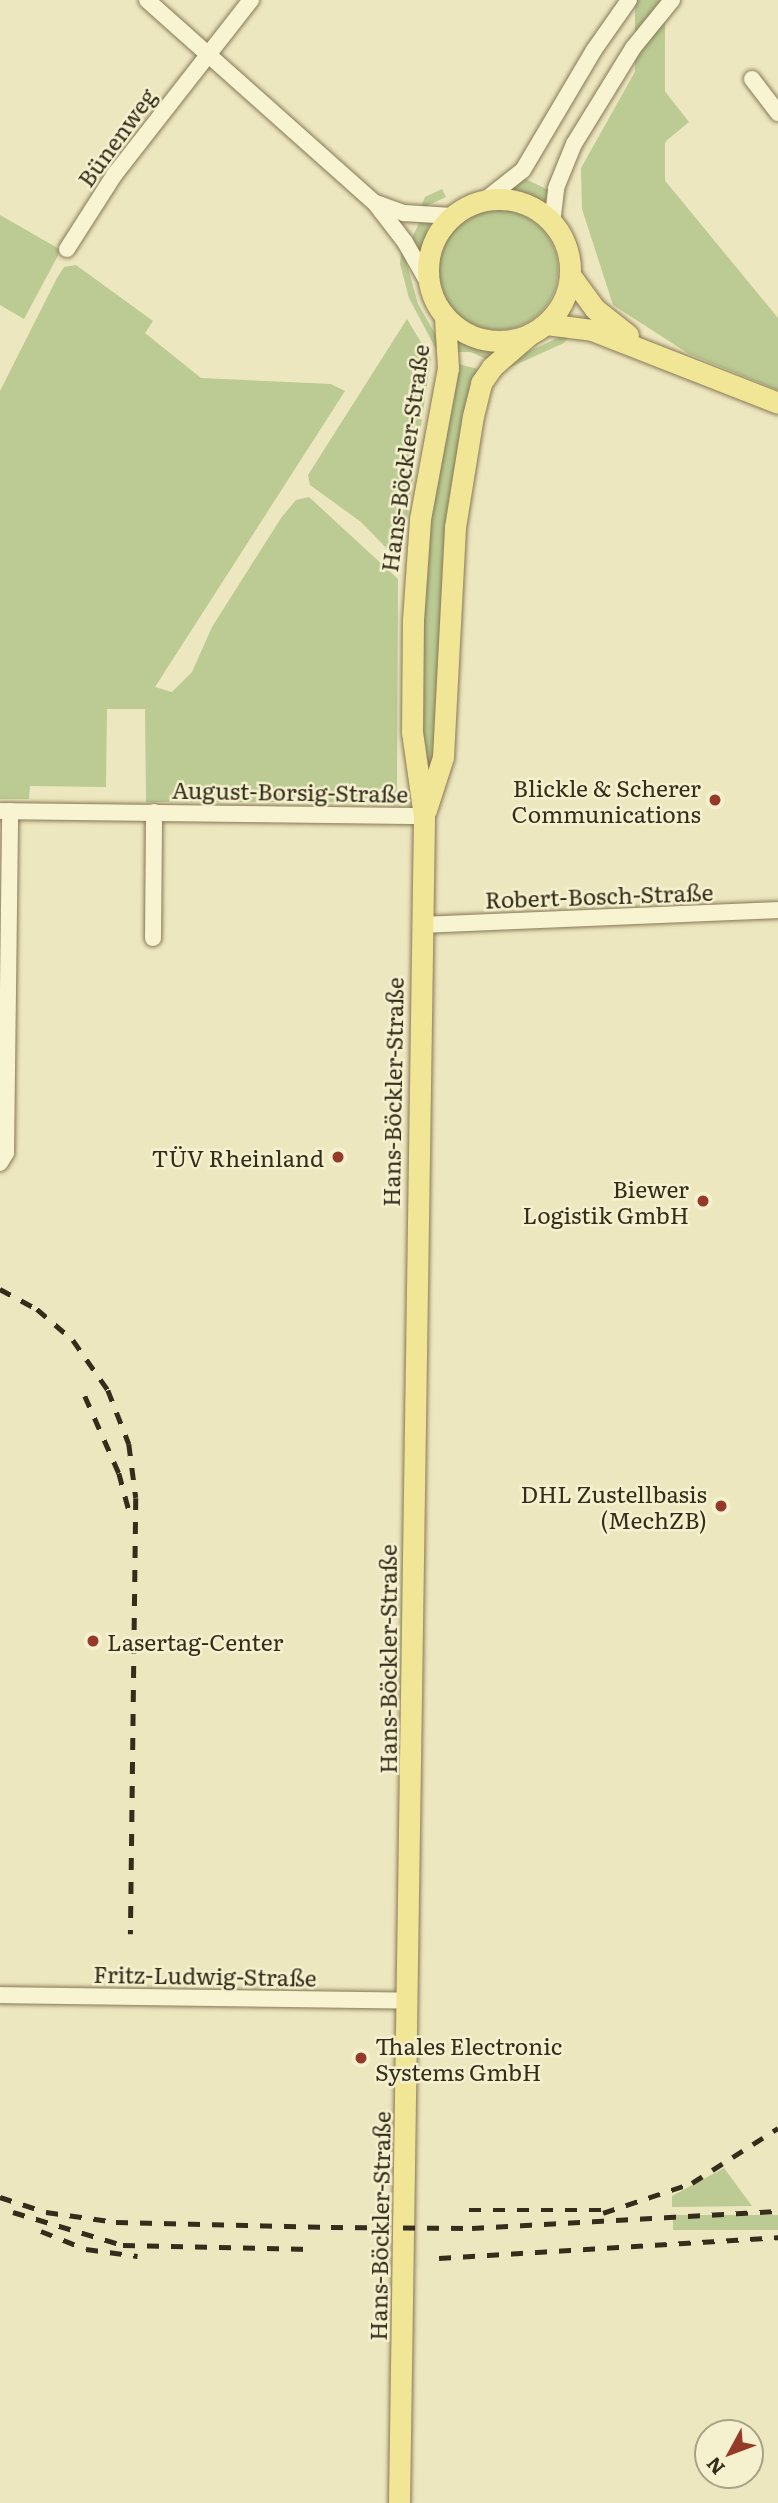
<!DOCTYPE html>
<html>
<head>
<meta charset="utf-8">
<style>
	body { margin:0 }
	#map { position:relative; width:778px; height:2503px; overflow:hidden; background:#ede7bf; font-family:Literata,serif }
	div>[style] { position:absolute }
	.green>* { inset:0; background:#bbcb93; transform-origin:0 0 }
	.round { border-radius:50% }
	.roads { filter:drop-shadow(0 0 2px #867857) drop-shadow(0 0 2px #867857) }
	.minor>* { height:16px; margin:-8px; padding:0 8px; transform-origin:8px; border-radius:8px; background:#f8f4d2 }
	.major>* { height:21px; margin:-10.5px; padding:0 10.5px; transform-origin:10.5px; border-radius:10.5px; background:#f1e596 }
	.major>.ring { margin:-10.5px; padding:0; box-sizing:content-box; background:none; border:21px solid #f1e596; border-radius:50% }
	.rail>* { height:4.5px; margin-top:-2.25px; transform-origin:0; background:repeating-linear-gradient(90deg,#352d1c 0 12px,transparent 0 24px) }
	.dots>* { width:19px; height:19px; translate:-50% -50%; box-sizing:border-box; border:4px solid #f5f0ce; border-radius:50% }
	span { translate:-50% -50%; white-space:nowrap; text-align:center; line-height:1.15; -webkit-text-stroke:5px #f5f0ce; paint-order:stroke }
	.street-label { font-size:23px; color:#352d1c }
	.poi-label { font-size:23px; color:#352d1c }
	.right { translate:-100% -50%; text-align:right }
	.left { translate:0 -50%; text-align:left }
	.north { position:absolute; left:694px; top:2419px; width:70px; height:70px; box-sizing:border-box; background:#f5f0ce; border:2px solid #a8a287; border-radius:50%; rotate:229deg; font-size:19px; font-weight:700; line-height:28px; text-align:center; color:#352d1c }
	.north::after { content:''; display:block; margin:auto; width:24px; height:32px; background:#943a28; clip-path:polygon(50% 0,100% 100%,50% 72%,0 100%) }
</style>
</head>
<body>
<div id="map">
	<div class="green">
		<div style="left:635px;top:0;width:30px;height:198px"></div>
		<div style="clip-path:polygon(641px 61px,689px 122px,666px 141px,660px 160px,662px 177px,778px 318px,778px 390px,689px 354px,613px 305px,582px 209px,581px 168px)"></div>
		<div style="clip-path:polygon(521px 177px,551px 191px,550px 204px,507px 187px)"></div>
		<div style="clip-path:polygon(442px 189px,446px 197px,420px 209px,425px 197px)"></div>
		<div class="round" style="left:438px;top:210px;width:120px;height:120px"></div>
		<div style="clip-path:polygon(0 215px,61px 250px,24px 319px,0 305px)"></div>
		<div style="clip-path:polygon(420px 221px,430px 222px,420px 253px,411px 240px)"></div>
		<div style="clip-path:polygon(402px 247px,418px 304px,438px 339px,438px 353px,409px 298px,400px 264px)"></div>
		<div style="clip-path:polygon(76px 265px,153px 321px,145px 333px,201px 378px,331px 384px,345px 391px,155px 687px,172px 692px,192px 672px,212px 627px,281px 518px,296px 500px,309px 497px,398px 579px,397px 791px,385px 802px,146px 802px,145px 709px,107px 709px,106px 787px,30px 786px,29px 799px,0 799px,0 391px,57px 278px,64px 267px)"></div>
		<div style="clip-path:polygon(407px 319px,431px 359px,400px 562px,361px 522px,310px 485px,308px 475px)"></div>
		<div style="clip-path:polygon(562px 336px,568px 337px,564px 343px,504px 370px,508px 361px)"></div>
		<div style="clip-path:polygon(454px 339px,474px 348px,497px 351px,488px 360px,471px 352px,454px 352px)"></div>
		<div style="clip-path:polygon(454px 363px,482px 370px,431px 773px,421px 767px,420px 584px)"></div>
		<div style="clip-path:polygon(724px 2168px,752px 2206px,672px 2207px,672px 2196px)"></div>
		<div style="left:778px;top:2215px;width:15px;height:105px;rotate:90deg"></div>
	</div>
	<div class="roads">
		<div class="minor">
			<div style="left:147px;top:0;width:305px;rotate:41.7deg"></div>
			<div style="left:375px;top:203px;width:49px;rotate:52.4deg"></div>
			<div style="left:405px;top:242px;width:48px;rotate:60.3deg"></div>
			<div style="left:752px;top:79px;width:43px;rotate:52.6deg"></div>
			<div style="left:485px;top:200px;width:48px;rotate:-38.3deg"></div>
			<div style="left:523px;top:170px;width:139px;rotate:-59.4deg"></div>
			<div style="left:594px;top:50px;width:61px;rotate:-55deg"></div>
			<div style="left:376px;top:203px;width:30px;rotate:20deg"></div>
			<div style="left:404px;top:213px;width:48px;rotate:3.6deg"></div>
			<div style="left:552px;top:223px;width:35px;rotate:-83deg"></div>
			<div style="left:556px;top:188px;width:48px;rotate:-67.8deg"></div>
			<div style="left:574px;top:144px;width:113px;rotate:-58.4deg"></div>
			<div style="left:633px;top:48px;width:62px;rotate:-50.9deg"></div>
			<div style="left:67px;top:249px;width:89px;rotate:-57.4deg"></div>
			<div style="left:115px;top:174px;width:221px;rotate:-52deg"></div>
			<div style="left:0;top:811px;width:424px;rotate:0.7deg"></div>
			<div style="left:422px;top:925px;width:356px;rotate:-2.4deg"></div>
			<div style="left:153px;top:938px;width:126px;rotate:-89.5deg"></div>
			<div style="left:0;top:1163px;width:12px;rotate:-59deg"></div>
			<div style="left:6px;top:1153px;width:342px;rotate:-89.3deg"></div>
			<div style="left:0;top:1995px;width:409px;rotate:0.8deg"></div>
		</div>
		<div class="major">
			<div class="ring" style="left:428px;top:199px;width:121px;height:121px"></div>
			<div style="left:570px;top:275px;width:42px;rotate:53.7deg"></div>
			<div style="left:595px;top:309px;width:42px;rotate:38.2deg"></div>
			<div style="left:546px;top:324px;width:46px;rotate:7.4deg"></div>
			<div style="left:592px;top:330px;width:200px;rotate:21.4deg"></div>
			<div style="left:426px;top:810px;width:56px;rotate:-72.2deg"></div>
			<div style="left:443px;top:757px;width:230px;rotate:-87deg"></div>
			<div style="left:455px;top:527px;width:112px;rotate:-80.8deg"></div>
			<div style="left:473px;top:416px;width:34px;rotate:-76deg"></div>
			<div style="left:481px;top:383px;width:19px;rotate:-55deg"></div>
			<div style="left:492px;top:367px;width:50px;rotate:-41deg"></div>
			<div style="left:399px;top:2503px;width:1687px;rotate:-89.15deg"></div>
			<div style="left:424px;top:816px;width:85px;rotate:-98.1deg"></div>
			<div style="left:412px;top:732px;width:112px;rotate:-89.5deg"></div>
			<div style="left:413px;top:620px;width:101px;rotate:-86deg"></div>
			<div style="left:420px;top:519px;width:154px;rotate:-79.5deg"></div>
			<div style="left:448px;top:368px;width:51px;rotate:-93.4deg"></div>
		</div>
	</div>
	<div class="rail">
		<div style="left:0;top:1289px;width:42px;rotate:28.4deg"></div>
		<div style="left:37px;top:1309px;width:48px;rotate:40.7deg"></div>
		<div style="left:73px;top:1340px;width:61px;rotate:55deg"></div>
		<div style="left:108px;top:1390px;width:58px;rotate:68.7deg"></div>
		<div style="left:129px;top:1444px;width:54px;rotate:82.6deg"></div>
		<div style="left:136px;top:1498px;width:436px;rotate:90.7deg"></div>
		<div style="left:85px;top:1396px;width:84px;rotate:66.2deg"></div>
		<div style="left:119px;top:1473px;width:39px;rotate:75deg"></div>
		<div style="left:0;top:2197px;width:48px;rotate:18.1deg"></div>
		<div style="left:46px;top:2212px;width:71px;rotate:8.1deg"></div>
		<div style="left:116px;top:2222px;width:215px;rotate:1.3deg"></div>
		<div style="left:331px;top:2227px;width:141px;rotate:0.4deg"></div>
		<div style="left:472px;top:2228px;width:306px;rotate:-3.2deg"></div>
		<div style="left:469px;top:2210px;width:144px"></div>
		<div style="left:13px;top:2212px;width:115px;rotate:16.7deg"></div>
		<div style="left:123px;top:2245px;width:188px;rotate:1.2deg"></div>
		<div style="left:603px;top:2213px;width:94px;rotate:-18.6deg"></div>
		<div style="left:692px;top:2183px;width:102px;rotate:-32.6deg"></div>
		<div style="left:41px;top:2231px;width:48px;rotate:21.8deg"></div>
		<div style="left:86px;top:2249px;width:52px;rotate:7.7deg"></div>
		<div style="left:439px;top:2258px;width:340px;rotate:-3.5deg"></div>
	</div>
	<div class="dots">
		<div style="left:715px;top:800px;background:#943a28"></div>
		<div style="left:338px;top:1157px;background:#943a28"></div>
		<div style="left:703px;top:1201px;background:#943a28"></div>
		<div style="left:721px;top:1506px;background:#943a28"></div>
		<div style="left:93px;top:1641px;background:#943a28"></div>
		<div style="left:361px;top:2058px;background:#943a28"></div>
	</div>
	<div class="street-label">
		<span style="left:116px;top:137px;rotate:-54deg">Bünenweg</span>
		<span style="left:404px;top:458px;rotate:-82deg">Hans-Böckler-Straße</span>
		<span style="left:290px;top:791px;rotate:1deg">August-Borsig-Straße</span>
		<span style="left:599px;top:895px;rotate:-2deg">Robert-Bosch-Straße</span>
		<span style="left:392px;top:1092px;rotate:-89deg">Hans-Böckler-Straße</span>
		<span style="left:387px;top:1659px;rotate:-90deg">Hans-Böckler-Straße</span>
		<span style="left:205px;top:1975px;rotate:1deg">Fritz-Ludwig-Straße</span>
		<span style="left:379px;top:2226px;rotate:-89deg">Hans-Böckler-Straße</span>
	</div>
	<div class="poi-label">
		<span class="right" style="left:701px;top:800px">Blickle &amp; Scherer<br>Communications</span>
		<span class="right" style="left:324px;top:1157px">TÜV Rheinland</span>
		<span class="right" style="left:689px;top:1201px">Biewer<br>Logistik GmbH</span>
		<span class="right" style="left:707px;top:1506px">DHL Zustellbasis<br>(MechZB)</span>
		<span class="left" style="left:107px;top:1641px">Lasertag-Center</span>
		<span class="left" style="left:375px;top:2058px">Thales Electronic<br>Systems GmbH</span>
	</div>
	<div class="north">N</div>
</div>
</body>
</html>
